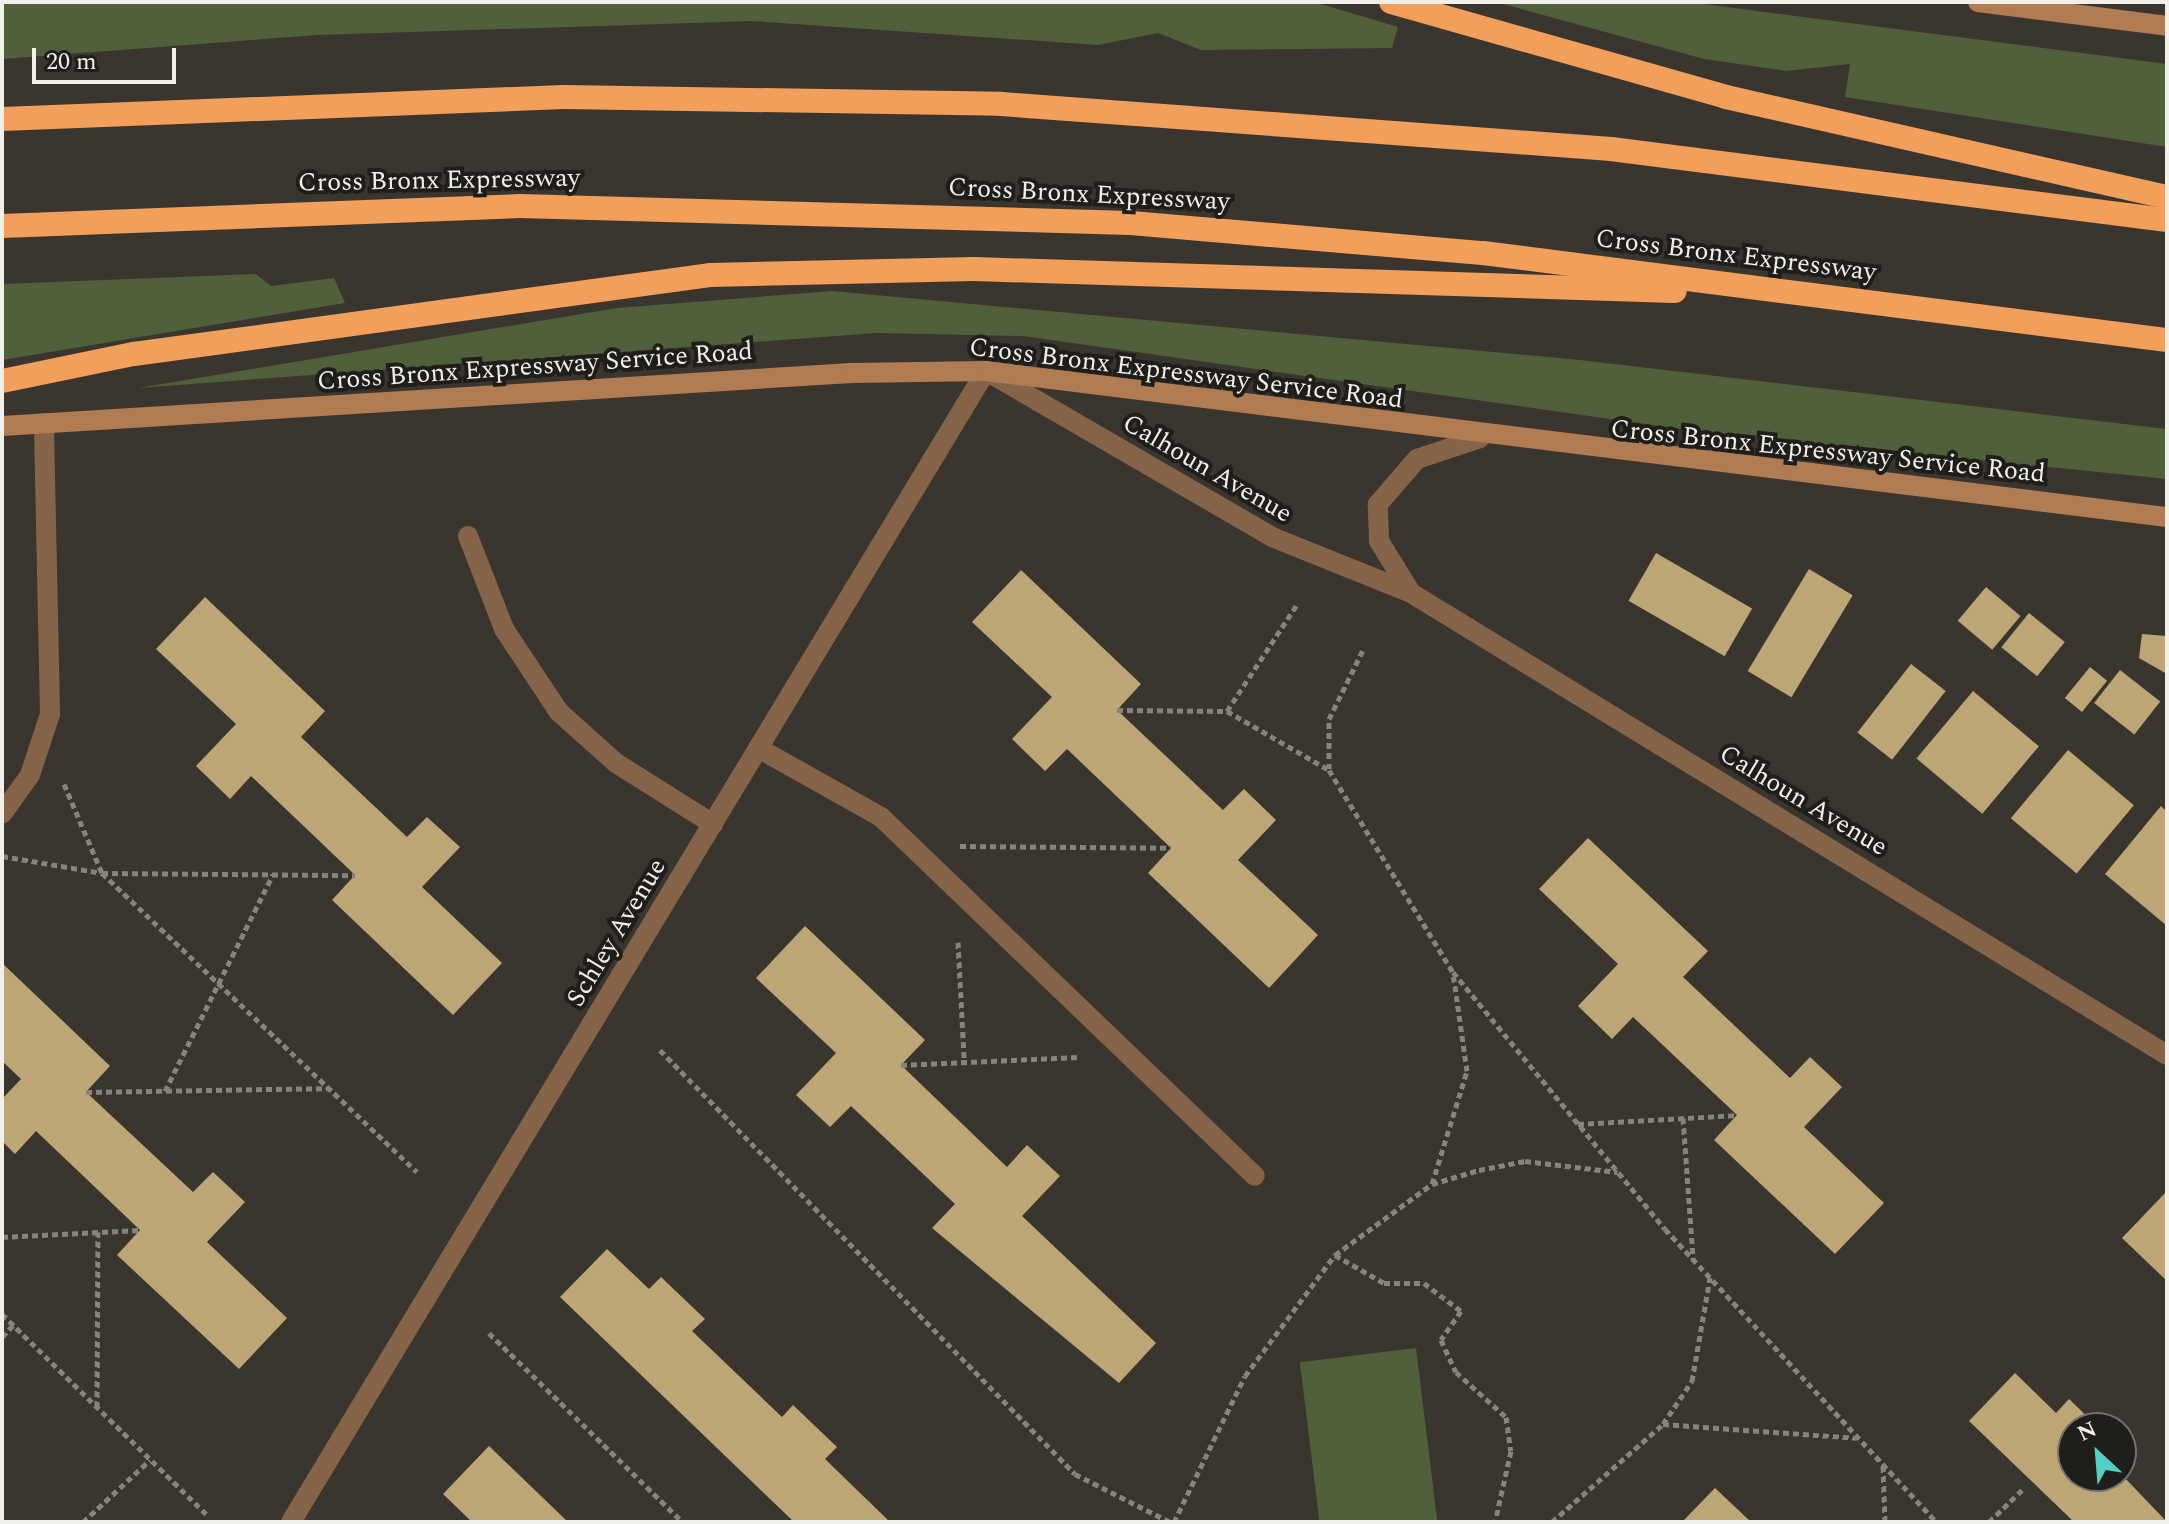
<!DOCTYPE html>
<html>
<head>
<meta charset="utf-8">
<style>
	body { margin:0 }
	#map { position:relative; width:2169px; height:1524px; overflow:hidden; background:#3a362f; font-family:Spectral,serif }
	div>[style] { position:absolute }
	.green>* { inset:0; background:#4f603b; transform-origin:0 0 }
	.building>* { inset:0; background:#bda676; transform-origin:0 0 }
	.path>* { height:5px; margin-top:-2.5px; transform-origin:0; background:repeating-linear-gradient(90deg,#87847e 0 6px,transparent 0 10px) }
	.lane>* { height:20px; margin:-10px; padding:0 10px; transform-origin:10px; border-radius:10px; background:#86644a }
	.street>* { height:20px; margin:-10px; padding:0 10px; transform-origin:10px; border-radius:10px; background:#86644a }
	.secondary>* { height:20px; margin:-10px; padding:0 10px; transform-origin:10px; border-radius:10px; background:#b27c52 }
	.highway>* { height:24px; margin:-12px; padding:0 12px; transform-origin:12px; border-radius:12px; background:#f29f5b }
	span { translate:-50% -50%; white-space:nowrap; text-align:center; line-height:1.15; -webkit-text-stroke:8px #201e1a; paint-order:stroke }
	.street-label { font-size:26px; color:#f1efea }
	.frame { position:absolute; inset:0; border:4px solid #f1efea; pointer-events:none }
	.north { position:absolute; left:2057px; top:1412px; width:80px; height:80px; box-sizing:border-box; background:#201e1a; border:2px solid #74726d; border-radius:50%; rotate:334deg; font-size:22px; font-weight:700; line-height:32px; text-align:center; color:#f1efea }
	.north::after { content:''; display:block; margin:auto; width:28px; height:36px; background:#55cec5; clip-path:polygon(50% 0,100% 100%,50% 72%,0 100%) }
	.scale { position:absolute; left:32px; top:48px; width:144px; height:36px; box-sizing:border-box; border:4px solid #f1efea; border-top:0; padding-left:10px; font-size:24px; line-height:28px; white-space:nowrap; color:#f1efea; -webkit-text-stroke:6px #201e1a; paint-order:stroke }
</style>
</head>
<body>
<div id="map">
	<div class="green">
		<div style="clip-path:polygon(2px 2px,1314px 2px,1398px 27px,1392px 48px,1201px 50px,1158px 33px,1098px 45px,753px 21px,318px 35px,2px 59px)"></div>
		<div style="clip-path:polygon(1496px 2px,1688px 2px,2167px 64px,2167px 147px,1845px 97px,1850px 64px,1786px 71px,1704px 59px)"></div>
		<div style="clip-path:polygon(256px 274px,271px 286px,334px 278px,345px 303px,2px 360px,2px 284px)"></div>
		<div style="clip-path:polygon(832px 291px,1580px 360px,2167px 429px,2167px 479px,1695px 431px,1023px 336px,876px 333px,138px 388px,617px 308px)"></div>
		<div style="left:1416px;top:1348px;width:175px;height:117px;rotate:83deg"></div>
	</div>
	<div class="building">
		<div style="left:1656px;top:553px;width:111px;height:55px;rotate:30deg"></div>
		<div style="left:1809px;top:569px;width:51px;height:119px;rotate:31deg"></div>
		<div style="clip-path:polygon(1021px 570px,1141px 684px,1117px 710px,1223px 810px,1244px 789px,1276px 820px,1238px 860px,1318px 935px,1269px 988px,1148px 873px,1171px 848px,1067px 749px,1045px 771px,1012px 739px,1052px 697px,972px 622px)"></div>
		<div style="left:1986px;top:587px;width:45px;height:44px;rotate:40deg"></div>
		<div style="clip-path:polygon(205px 597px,325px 711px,301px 737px,407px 837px,427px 817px,460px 847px,422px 887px,502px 963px,453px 1015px,332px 900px,355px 875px,251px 776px,230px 799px,196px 766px,236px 724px,156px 649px)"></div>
		<div style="left:2029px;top:613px;width:46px;height:44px;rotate:39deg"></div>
		<div style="clip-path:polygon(2142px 634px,2167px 636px,2167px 674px,2139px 658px)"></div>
		<div style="left:1911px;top:664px;width:44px;height:87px;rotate:38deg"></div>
		<div style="left:2090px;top:667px;width:22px;height:40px;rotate:39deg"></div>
		<div style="left:2120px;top:670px;width:51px;height:42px;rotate:38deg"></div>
		<div style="left:1973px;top:691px;width:86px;height:88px;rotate:40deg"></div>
		<div style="left:2068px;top:750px;width:86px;height:89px;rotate:40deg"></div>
		<div style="clip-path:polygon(2161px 806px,2167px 812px,2167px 926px,2105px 874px)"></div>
		<div style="clip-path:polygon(1588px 838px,1708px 951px,1683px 977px,1790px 1078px,1810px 1057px,1842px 1087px,1804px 1127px,1884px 1203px,1835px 1254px,1714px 1140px,1737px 1115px,1633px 1017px,1612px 1039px,1578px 1006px,1618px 964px,1539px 889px)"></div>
		<div style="clip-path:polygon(805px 926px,925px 1040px,901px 1065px,1007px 1167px,1027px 1145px,1060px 1176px,1022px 1216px,1156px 1343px,1119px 1383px,932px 1228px,955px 1204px,851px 1106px,830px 1127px,796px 1095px,836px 1053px,756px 978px)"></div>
		<div style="clip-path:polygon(2px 963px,110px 1066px,86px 1092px,193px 1192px,213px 1172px,245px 1202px,207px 1242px,287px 1318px,239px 1369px,117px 1255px,140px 1230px,36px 1131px,15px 1154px,2px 1141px,2px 1099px,21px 1079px,2px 1061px)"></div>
		<div style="clip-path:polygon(2167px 1191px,2167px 1281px,2122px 1238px)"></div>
		<div style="clip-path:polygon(607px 1249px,649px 1289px,661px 1277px,705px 1319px,692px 1331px,782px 1417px,793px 1405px,837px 1447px,825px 1459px,890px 1522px,794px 1522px,560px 1297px)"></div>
		<div style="clip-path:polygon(2015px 1373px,2056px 1413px,2069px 1399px,2099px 1428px,2073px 1428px,2073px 1476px,2123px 1476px,2167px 1522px,2074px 1522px,1969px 1421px)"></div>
		<div style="clip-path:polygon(489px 1446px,568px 1522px,472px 1522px,443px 1494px)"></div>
		<div style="clip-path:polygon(1715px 1488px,1751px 1522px,1682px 1522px)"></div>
	</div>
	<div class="path">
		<div style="left:1117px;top:710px;width:110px;rotate:0.5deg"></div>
		<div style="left:1227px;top:711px;width:126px;rotate:-56.7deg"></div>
		<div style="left:1227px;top:711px;width:118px;rotate:30deg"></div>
		<div style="left:1329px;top:770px;width:237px;rotate:58.5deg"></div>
		<div style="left:1453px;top:972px;width:333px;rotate:50.5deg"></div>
		<div style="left:1665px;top:1229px;width:399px;rotate:47.2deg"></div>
		<div style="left:1329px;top:769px;width:50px;rotate:-90deg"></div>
		<div style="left:1329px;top:719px;width:79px;rotate:-63.8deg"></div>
		<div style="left:64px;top:784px;width:97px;rotate:66.9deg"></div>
		<div style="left:102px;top:873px;width:434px;rotate:43.5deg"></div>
		<div style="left:960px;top:846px;width:211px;rotate:0.5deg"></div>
		<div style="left:2px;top:856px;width:101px;rotate:9.6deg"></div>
		<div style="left:102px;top:873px;width:253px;rotate:0.5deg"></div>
		<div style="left:958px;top:942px;width:116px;rotate:87deg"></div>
		<div style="left:660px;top:1050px;width:593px;rotate:45.61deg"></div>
		<div style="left:1075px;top:1474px;width:106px;rotate:26.8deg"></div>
		<div style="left:901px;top:1065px;width:178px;rotate:-2.6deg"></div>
		<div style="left:165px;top:1091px;width:242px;rotate:-63.5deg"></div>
		<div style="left:86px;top:1092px;width:242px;rotate:-0.9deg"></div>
		<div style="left:1683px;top:1118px;width:141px;rotate:85.9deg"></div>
		<div style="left:1578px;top:1124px;width:159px;rotate:-3.2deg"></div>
		<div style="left:1432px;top:1184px;width:118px;rotate:-72.8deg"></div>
		<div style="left:1467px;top:1071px;width:99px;rotate:-98.1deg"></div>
		<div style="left:2px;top:1237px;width:138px;rotate:-2.9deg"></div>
		<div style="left:1335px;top:1255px;width:56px;rotate:29.7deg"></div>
		<div style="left:1384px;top:1283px;width:40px"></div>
		<div style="left:1424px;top:1283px;width:46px;rotate:37.1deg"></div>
		<div style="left:1461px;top:1311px;width:35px;rotate:125deg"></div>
		<div style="left:1441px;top:1340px;width:35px;rotate:65deg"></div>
		<div style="left:1456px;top:1372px;width:67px;rotate:42deg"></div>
		<div style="left:1506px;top:1417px;width:34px;rotate:82deg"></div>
		<div style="left:1511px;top:1451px;width:73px;rotate:102.7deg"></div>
		<div style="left:2px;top:1314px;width:289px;rotate:44.4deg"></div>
		<div style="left:489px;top:1333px;width:271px;rotate:44.3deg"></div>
		<div style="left:2px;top:1337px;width:16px;rotate:-47deg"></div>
		<div style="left:97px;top:1407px;width:175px;rotate:-89.7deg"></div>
		<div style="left:1663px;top:1424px;width:194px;rotate:4.1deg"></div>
		<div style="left:1883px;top:1466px;width:56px;rotate:88deg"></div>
		<div style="left:83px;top:1522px;width:91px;rotate:-42.8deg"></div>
		<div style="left:1174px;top:1522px;width:162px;rotate:-64.1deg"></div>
		<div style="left:1245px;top:1376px;width:151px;rotate:-53.4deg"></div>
		<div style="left:1335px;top:1255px;width:120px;rotate:-36.2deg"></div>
		<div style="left:1432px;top:1184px;width:49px;rotate:-16.6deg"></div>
		<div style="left:1479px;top:1170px;width:47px;rotate:-11.1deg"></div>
		<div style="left:1525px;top:1161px;width:93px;rotate:6.8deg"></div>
		<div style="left:1552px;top:1522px;width:148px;rotate:-41.4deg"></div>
		<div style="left:1663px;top:1424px;width:52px;rotate:-56deg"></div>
		<div style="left:1692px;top:1381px;width:105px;rotate:-80.1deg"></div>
		<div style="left:1989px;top:1522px;width:47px;rotate:-44.1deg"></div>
	</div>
	<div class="lane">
		<div style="left:468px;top:536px;width:100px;rotate:68.8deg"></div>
		<div style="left:504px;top:629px;width:100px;rotate:56.5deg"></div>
		<div style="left:559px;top:712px;width:76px;rotate:41.8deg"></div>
		<div style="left:616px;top:763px;width:115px;rotate:32.2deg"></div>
		<div style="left:758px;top:748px;width:141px;rotate:29.3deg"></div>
		<div style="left:881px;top:817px;width:518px;rotate:43.83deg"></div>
		<div style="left:2px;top:814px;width:48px;rotate:-54.3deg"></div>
		<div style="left:30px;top:775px;width:64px;rotate:-71.8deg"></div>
		<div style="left:50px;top:714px;width:291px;rotate:-91.2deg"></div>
	</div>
	<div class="street">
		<div style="left:1411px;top:593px;width:61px;rotate:-121.6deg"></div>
		<div style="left:1379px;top:541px;width:37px;rotate:-92deg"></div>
		<div style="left:1378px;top:504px;width:60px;rotate:-49.1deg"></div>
		<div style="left:1417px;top:459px;width:66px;rotate:-18.4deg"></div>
		<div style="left:291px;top:1522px;width:1345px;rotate:-58.88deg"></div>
		<div style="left:986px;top:371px;width:331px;rotate:30.1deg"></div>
		<div style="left:1272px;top:537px;width:150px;rotate:21.9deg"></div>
		<div style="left:1411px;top:593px;width:886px;rotate:31.43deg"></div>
	</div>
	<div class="secondary">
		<div style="left:1978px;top:2px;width:191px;rotate:7.2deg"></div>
		<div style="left:2px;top:426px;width:851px;rotate:-3.57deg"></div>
		<div style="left:851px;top:373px;width:135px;rotate:-0.8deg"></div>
		<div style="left:986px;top:371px;width:1190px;rotate:7.05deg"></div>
	</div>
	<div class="highway">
		<div style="left:1391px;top:2px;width:348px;rotate:15.8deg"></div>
		<div style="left:1726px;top:97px;width:452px;rotate:12.8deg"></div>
		<div style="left:2px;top:119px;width:562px;rotate:-2.24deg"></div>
		<div style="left:564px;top:97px;width:437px;rotate:0.9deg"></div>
		<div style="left:1001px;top:104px;width:612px;rotate:4.22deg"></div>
		<div style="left:1611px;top:149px;width:561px;rotate:7.28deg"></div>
		<div style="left:2px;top:226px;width:518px;rotate:-2.21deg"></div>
		<div style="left:520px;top:206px;width:611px;rotate:1.59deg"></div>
		<div style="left:1131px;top:223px;width:353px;rotate:4.9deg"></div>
		<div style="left:1483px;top:253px;width:690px;rotate:7.25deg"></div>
		<div style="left:2px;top:381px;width:135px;rotate:-11.6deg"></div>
		<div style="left:134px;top:354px;width:581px;rotate:-7.81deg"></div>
		<div style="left:710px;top:275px;width:264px;rotate:-1.3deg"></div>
		<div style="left:974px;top:269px;width:701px;rotate:1.8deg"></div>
	</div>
	<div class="street-label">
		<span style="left:439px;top:181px;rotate:-1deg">Cross Bronx Expressway</span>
		<span style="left:1089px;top:195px;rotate:3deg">Cross Bronx Expressway</span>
		<span style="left:1736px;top:256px;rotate:7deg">Cross Bronx Expressway</span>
		<span style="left:535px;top:367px;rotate:-4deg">Cross Bronx Expressway Service Road</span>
		<span style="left:1186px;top:374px;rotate:7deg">Cross Bronx Expressway Service Road</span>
		<span style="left:1828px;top:452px;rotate:6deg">Cross Bronx Expressway Service Road</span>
		<span style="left:1207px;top:469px;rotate:30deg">Calhoun Avenue</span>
		<span style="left:1803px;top:801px;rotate:31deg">Calhoun Avenue</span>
		<span style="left:617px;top:933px;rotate:-59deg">Schley Avenue</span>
	</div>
	<div class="frame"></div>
	<div class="north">N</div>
	<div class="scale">20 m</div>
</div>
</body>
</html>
